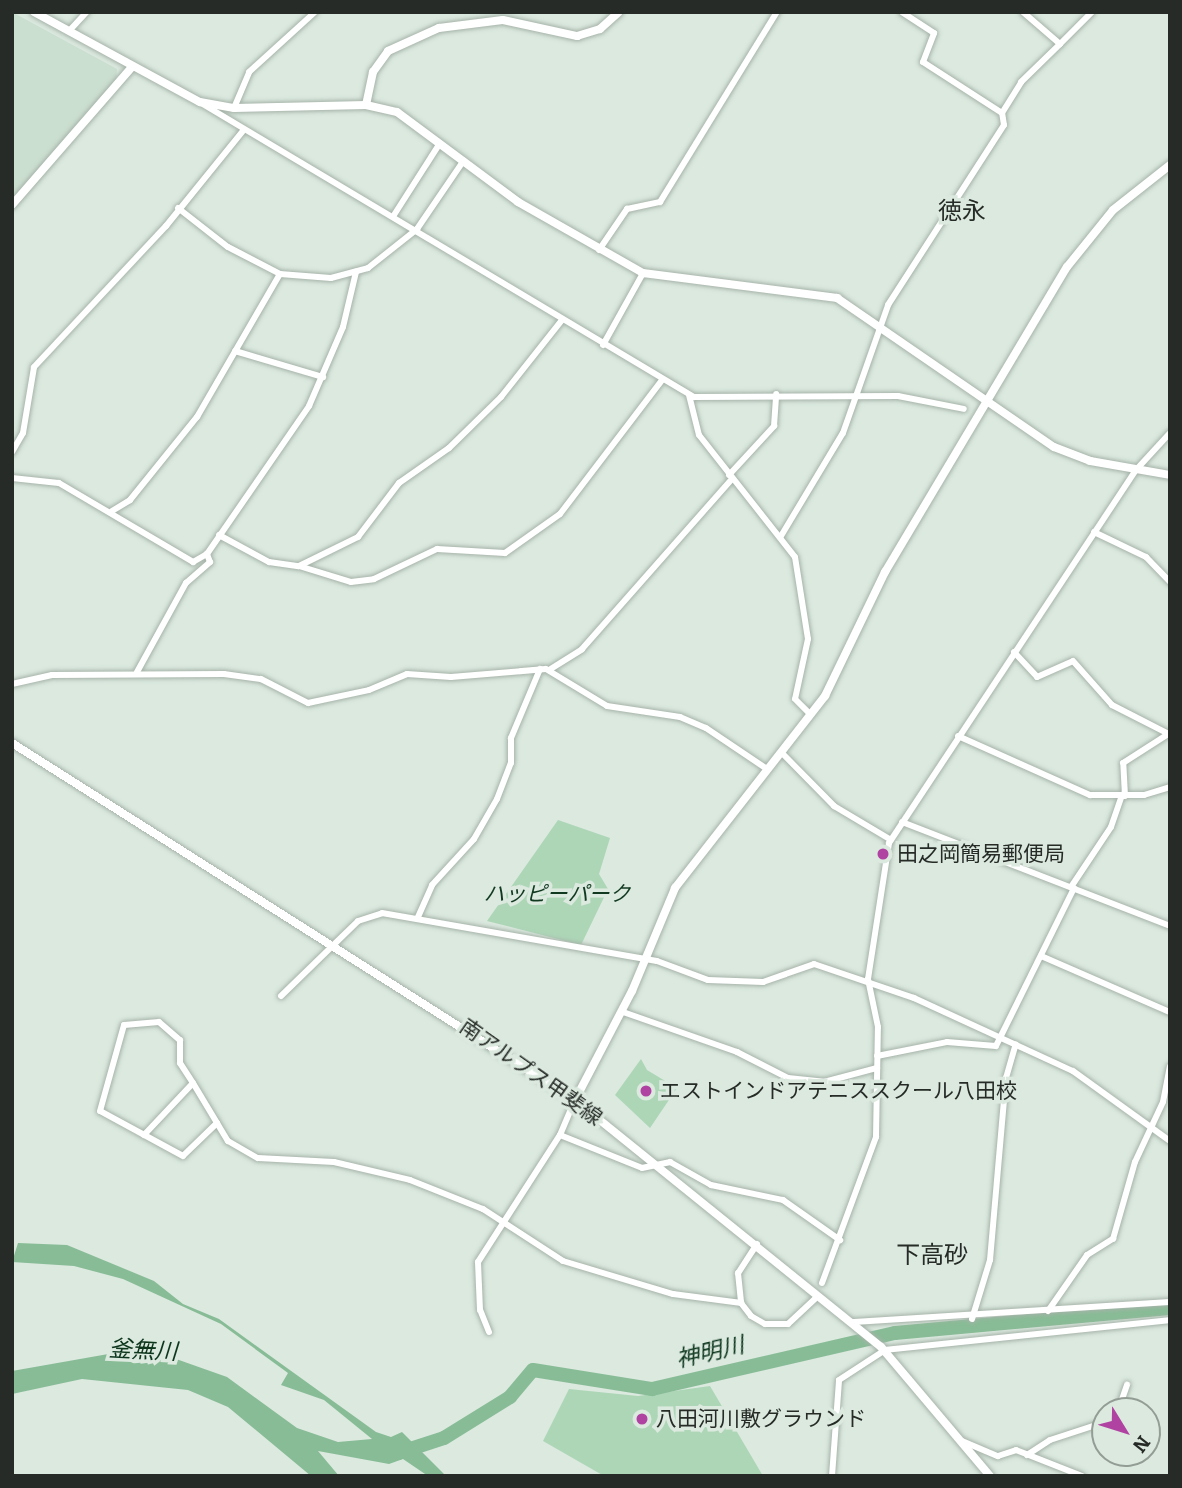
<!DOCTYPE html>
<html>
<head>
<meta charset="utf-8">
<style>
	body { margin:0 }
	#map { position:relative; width:1182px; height:1488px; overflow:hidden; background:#dbe9df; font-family:Bitter,"Noto Sans JP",serif }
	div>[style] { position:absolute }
	.built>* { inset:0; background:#cbdfd0 }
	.green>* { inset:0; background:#add6b7 }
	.water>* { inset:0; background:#88bc96 }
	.river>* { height:14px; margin:-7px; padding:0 7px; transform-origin:7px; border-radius:7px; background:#88bc96 }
	.roads { filter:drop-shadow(0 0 2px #a6b3a9) drop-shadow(0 0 2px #a6b3a9) }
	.street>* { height:6px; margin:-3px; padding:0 3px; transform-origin:3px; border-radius:3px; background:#fff }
	.secondary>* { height:8px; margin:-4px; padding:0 4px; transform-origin:4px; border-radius:4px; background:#fff }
	.dots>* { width:19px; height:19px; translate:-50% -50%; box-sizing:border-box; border:4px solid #dbe9df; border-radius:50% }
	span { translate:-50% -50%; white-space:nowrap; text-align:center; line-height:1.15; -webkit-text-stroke:7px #dbe9df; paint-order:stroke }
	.poi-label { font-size:21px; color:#262b27 }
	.left { translate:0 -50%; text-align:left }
	.park-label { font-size:21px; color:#113920; font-style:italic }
	.street-label { font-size:21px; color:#262b27 }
	.water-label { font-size:23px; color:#0d361d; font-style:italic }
	.quarter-label { font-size:24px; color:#262b27 }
	.frame { position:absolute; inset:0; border:14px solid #262b27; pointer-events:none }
	.north { position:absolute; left:1091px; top:1397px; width:70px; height:70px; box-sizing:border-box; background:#dbe9df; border:2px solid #939d95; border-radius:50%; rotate:128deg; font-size:19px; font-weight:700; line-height:28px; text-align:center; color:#262b27 }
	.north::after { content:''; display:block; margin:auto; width:24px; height:32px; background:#b043a2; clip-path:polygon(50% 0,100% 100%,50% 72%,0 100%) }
</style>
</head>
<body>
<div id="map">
	<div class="built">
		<div style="clip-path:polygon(12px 12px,117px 69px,116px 80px,12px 201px)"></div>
	</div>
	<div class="green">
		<div style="clip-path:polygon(558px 820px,610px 838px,599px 874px,608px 889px,581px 945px,487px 921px)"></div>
		<div style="clip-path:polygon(641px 1059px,647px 1070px,677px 1088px,650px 1128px,615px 1095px)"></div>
		<div style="clip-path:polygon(710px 1386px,763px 1476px,604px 1476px,543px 1441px,569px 1389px,638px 1396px)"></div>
	</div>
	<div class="water">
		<div style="clip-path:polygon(18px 1243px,67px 1245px,154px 1281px,183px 1304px,219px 1319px,376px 1432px,391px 1437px,402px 1432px,446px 1476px,428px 1476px,403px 1459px,389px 1464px,318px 1451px,339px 1476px,311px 1476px,228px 1407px,188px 1390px,82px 1379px,12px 1394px,12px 1371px,114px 1353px,162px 1354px,227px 1377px,297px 1428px,338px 1442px,372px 1439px,324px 1400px,281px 1385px,288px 1373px,221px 1324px,123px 1279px,74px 1266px,12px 1262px)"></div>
	</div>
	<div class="river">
		<div style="left:398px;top:1453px;width:48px;rotate:-18.1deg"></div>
		<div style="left:444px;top:1438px;width:78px;rotate:-31.8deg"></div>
		<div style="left:510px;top:1397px;width:35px;rotate:-50deg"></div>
		<div style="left:533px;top:1370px;width:121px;rotate:9.1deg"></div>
		<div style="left:652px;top:1389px;width:249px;rotate:-13deg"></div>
		<div style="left:895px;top:1333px;width:276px;rotate:-5.2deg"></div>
	</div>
	<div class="roads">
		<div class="street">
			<div style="left:69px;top:31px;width:26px;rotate:-47deg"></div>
			<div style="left:1060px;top:44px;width:45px;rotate:-45deg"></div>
			<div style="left:201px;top:103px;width:574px;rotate:30.81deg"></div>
			<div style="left:694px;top:397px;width:204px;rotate:-0.3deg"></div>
			<div style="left:898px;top:396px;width:67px;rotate:11.1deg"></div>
			<div style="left:234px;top:108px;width:39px;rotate:-67deg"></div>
			<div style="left:249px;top:72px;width:89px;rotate:-42.3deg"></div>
			<div style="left:1002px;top:113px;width:36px;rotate:-58deg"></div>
			<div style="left:1021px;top:82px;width:54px;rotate:-44.3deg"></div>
			<div style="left:1060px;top:44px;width:49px;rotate:-139.1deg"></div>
			<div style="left:178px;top:208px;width:63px;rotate:38deg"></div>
			<div style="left:228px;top:247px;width:59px;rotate:27.4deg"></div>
			<div style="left:394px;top:215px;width:85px;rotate:-57.4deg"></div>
			<div style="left:599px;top:250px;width:50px;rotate:-55.7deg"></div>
			<div style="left:627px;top:209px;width:34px;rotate:-12deg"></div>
			<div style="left:660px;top:202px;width:223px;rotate:-58.4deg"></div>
			<div style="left:603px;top:345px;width:82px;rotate:-60.9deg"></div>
			<div style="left:235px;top:351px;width:92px;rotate:16.5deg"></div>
			<div style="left:689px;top:395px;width:41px;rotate:76deg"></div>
			<div style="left:699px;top:435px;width:155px;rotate:51.8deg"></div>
			<div style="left:795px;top:557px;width:83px;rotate:81deg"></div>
			<div style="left:808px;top:639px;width:61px;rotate:102.2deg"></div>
			<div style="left:795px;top:699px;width:21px;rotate:45deg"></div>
			<div style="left:12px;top:452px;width:22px;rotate:-60deg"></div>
			<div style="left:23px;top:433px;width:67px;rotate:-80.5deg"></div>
			<div style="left:34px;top:367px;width:193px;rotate:-46.9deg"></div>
			<div style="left:166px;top:226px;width:122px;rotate:-51deg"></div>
			<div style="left:729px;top:475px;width:67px;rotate:-47.4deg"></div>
			<div style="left:774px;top:426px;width:32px;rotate:-86deg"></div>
			<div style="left:12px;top:478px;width:47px;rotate:6.1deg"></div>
			<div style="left:59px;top:483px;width:156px;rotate:30.5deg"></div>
			<div style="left:193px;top:562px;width:16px;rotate:-30deg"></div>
			<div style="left:207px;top:554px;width:180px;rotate:-55.4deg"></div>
			<div style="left:309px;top:406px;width:86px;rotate:-66.7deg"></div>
			<div style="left:343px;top:327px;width:57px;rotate:-76.7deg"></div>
			<div style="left:112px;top:511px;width:21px;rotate:-31deg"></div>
			<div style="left:130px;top:500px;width:107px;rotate:-51.1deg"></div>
			<div style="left:197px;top:417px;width:165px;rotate:-59.9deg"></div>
			<div style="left:280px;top:274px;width:51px;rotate:4.5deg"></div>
			<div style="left:331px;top:278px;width:38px;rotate:-15deg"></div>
			<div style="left:368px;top:268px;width:63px;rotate:-38.5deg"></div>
			<div style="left:417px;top:229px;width:83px;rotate:-55.7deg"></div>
			<div style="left:1094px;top:532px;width:58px;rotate:25.7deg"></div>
			<div style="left:1146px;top:557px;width:35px;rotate:46deg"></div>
			<div style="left:219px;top:535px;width:57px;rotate:28.4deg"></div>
			<div style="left:269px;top:562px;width:30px;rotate:8deg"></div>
			<div style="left:299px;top:566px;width:66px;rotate:-26.2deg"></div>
			<div style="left:358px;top:537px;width:68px;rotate:-52.8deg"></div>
			<div style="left:399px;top:483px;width:61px;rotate:-35deg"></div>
			<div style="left:449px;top:448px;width:73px;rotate:-44.4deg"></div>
			<div style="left:501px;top:397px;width:98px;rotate:-51.6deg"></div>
			<div style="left:781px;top:536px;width:120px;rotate:-59deg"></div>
			<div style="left:843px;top:433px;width:136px;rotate:-70.6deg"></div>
			<div style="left:888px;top:305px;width:214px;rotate:-57.2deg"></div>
			<div style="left:1004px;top:125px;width:12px;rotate:-99deg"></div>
			<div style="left:1002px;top:113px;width:94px;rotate:-147.2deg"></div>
			<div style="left:923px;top:62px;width:31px;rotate:-69deg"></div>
			<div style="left:934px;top:33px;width:38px;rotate:-147deg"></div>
			<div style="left:299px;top:566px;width:54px;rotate:17.1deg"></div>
			<div style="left:351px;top:582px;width:23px;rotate:-7deg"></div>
			<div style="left:374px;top:579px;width:70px;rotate:-25.5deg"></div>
			<div style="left:437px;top:549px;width:68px;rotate:3.4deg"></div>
			<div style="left:505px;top:553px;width:67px;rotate:-35.3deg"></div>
			<div style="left:560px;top:514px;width:168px;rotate:-52.7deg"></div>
			<div style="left:1014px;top:652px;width:34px;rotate:47deg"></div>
			<div style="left:1037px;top:677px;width:39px;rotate:-24deg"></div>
			<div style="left:1073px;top:661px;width:59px;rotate:48.4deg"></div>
			<div style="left:1112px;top:705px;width:64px;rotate:27deg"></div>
			<div style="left:549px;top:670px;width:39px;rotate:-32deg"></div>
			<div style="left:582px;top:649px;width:227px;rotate:-48.6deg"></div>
			<div style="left:137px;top:672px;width:102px;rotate:-61.2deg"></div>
			<div style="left:186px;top:583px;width:32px;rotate:-41deg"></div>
			<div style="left:210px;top:562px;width:9px;rotate:-111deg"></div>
			<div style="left:12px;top:684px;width:41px;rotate:-12.7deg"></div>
			<div style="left:52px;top:675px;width:172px;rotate:-0.3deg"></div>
			<div style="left:224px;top:674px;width:37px;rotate:8deg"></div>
			<div style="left:261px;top:679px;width:53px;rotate:27.1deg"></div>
			<div style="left:308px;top:703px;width:62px;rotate:-12deg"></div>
			<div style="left:369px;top:690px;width:41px;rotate:-22.8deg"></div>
			<div style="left:407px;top:674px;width:44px;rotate:3.9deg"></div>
			<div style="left:451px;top:677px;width:95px;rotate:-4.8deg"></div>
			<div style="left:546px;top:669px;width:71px;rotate:31.2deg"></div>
			<div style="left:607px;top:706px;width:74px;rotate:8.6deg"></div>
			<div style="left:680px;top:717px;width:28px;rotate:23deg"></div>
			<div style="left:706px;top:728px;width:73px;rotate:33.9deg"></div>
			<div style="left:958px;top:736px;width:145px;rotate:24.1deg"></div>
			<div style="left:1090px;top:795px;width:54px"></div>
			<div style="left:1144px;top:795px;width:27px;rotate:-17deg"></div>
			<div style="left:781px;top:752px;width:76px;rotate:45.5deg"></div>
			<div style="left:834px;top:806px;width:66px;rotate:30.8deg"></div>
			<div style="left:1125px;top:796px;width:33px;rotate:-93deg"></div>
			<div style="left:1123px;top:763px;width:56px;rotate:-32.6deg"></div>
			<div style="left:902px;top:822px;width:287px;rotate:21.2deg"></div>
			<div style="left:1071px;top:887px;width:72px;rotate:-56.3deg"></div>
			<div style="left:1111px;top:827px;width:34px;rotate:-71deg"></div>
			<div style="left:418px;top:917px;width:35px;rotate:-66deg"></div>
			<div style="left:432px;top:885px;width:62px;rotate:-47.6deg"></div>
			<div style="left:474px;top:839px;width:46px;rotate:-60.1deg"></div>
			<div style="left:497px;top:799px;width:39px;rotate:-69deg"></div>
			<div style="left:511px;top:763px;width:25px;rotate:-90deg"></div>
			<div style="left:511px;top:738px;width:75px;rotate:-67.2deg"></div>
			<div style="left:1041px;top:956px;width:141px;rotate:23.5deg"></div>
			<div style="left:281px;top:996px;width:107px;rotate:-44.2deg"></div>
			<div style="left:358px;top:921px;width:25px;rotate:-18deg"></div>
			<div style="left:382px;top:913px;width:279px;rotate:9.9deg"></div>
			<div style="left:657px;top:961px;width:54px;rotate:20.4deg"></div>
			<div style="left:708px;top:980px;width:55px;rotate:2.1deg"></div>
			<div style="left:763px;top:982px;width:54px;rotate:-19.4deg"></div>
			<div style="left:814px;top:964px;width:106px;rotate:18.8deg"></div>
			<div style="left:914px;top:998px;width:175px;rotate:24.7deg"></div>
			<div style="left:1073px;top:1071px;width:120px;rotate:35.8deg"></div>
			<div style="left:623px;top:1012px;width:121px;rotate:19.3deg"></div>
			<div style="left:737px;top:1052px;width:57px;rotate:27deg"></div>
			<div style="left:788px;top:1078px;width:36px;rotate:6deg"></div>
			<div style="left:824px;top:1082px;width:55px;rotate:-14.8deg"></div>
			<div style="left:877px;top:1056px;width:71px;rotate:-11.3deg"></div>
			<div style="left:947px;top:1042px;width:49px;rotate:4.7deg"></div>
			<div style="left:996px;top:1046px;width:176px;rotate:-63.7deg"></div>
			<div style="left:217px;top:1123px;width:47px;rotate:135.9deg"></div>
			<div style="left:183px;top:1156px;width:94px;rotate:-151.5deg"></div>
			<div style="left:100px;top:1111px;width:89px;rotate:-74.4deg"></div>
			<div style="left:124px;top:1025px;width:35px;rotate:-5deg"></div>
			<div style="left:159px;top:1022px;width:28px;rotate:41deg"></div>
			<div style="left:180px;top:1040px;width:23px;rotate:90deg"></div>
			<div style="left:180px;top:1063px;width:24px;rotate:57deg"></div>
			<div style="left:193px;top:1083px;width:47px;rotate:59deg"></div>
			<div style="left:217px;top:1123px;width:21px;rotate:59deg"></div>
			<div style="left:228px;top:1141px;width:34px;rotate:30deg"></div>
			<div style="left:258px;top:1158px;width:76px;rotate:3deg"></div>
			<div style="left:334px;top:1162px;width:78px;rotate:13.3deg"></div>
			<div style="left:410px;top:1180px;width:79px;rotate:21.7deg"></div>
			<div style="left:483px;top:1209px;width:95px;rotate:33deg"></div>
			<div style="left:563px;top:1261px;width:115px;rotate:16.7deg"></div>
			<div style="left:673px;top:1294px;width:69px;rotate:7.5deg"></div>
			<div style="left:144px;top:1135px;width:71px;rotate:-46.7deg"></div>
			<div style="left:560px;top:1135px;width:88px;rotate:21.9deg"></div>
			<div style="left:642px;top:1168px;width:29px;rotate:-12deg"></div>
			<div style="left:670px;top:1162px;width:47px;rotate:29.3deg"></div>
			<div style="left:711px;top:1185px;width:74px;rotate:11.8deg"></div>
			<div style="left:783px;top:1200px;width:70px;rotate:35.1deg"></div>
			<div style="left:757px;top:1244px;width:35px;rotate:123deg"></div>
			<div style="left:738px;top:1273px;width:30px;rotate:84deg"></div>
			<div style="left:741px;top:1303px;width:16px;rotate:52deg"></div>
			<div style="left:751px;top:1316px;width:16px;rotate:30deg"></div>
			<div style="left:765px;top:1324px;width:23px"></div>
			<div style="left:788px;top:1324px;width:37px;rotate:-43deg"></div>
			<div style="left:822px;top:1283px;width:156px;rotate:-69.7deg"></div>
			<div style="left:876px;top:1137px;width:110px;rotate:-89deg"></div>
			<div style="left:878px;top:1027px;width:49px;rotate:-101.8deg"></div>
			<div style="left:868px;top:979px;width:138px;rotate:-81.2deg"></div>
			<div style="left:889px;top:843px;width:446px;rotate:-56.5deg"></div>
			<div style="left:1135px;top:471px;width:52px;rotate:-47.4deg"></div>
			<div style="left:1048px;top:1311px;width:68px;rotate:-55.1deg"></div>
			<div style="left:1087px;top:1255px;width:31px;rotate:-32deg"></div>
			<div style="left:1113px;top:1239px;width:80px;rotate:-74.1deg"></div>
			<div style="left:1135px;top:1162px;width:66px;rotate:-65deg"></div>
			<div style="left:1163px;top:1102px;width:36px;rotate:-79deg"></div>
			<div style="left:972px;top:1319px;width:62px;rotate:-73deg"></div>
			<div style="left:990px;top:1260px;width:183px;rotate:-85deg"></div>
			<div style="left:1006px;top:1078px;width:35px;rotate:-74deg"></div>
			<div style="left:853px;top:1322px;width:318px;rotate:-3.6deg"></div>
			<div style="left:489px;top:1332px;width:24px;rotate:-112deg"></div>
			<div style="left:480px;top:1310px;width:48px;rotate:-92.4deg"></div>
			<div style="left:478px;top:1262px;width:151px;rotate:-57.2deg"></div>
			<div style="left:560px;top:1135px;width:38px;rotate:-67deg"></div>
			<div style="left:1118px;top:1411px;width:28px;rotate:-71deg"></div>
			<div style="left:962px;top:1441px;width:39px;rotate:23deg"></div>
			<div style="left:998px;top:1456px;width:19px;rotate:-18deg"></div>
			<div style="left:1016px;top:1450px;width:71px;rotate:21.5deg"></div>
			<div style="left:1027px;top:1455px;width:27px;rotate:-33deg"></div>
			<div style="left:1050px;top:1440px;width:58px;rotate:-18.1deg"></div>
			<div style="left:832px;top:1476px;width:96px;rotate:-85.8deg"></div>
			<div style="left:839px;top:1380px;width:55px;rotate:-33.1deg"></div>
			<div style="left:885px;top:1350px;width:287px;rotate:-6deg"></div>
		</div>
		<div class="secondary">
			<div style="left:34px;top:12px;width:189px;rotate:28.5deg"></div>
			<div style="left:200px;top:102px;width:35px;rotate:10deg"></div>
			<div style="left:234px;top:108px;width:132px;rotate:-1.3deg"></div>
			<div style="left:366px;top:105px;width:32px;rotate:13deg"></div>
			<div style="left:397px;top:112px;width:151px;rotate:36.6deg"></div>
			<div style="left:518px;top:202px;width:144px;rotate:29.6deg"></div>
			<div style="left:643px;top:273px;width:196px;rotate:7.3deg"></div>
			<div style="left:837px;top:298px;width:263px;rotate:34.5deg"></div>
			<div style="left:1054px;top:447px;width:39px;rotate:21deg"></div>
			<div style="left:1090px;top:461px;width:81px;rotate:9.9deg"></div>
			<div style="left:366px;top:105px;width:34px;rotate:-78deg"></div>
			<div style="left:373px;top:72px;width:26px;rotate:-54deg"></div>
			<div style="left:388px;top:51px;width:56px;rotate:-24.3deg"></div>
			<div style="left:439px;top:28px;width:64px;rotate:-7.1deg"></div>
			<div style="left:503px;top:20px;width:76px;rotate:12.2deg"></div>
			<div style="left:577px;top:36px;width:24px;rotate:-17deg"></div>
			<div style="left:600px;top:29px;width:25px;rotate:-42deg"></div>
			<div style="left:12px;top:205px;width:183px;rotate:-49deg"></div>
			<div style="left:12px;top:743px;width:667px;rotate:32.38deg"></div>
			<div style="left:575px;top:1100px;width:393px;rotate:38.9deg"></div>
			<div style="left:881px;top:1347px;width:169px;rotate:49.8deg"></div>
			<div style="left:575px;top:1100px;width:123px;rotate:-62.4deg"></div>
			<div style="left:632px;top:991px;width:112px;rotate:-67.3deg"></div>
			<div style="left:675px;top:888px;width:244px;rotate:-52deg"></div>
			<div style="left:825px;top:696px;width:138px;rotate:-64.2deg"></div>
			<div style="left:885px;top:572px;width:355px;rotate:-59.2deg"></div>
			<div style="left:1067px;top:267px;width:73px;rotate:-51.1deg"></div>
			<div style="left:1113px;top:210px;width:73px;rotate:-38.3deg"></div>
		</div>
	</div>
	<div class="dots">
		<div style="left:883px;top:854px;background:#b043a2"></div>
		<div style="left:646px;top:1091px;background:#b043a2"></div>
		<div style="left:642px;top:1419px;background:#b043a2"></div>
	</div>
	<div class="poi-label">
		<span class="left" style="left:897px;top:854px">田之岡簡易郵便局</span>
		<span class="left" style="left:660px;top:1091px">エストインドアテニススクール八田校</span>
		<span class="left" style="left:656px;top:1419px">八田河川敷グラウンド</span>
	</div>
	<div class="park-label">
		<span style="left:557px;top:894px">ハッピーパーク</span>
	</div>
	<div class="street-label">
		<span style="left:531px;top:1072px;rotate:35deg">南アルプス甲斐線</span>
	</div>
	<div class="water-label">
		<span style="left:143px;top:1350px;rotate:3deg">釜無川</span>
		<span style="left:710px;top:1352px;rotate:-13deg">神明川</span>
	</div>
	<div class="quarter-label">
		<span style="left:962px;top:212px">徳永</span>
		<span style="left:932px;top:1256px">下高砂</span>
	</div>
	<div class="frame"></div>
	<div class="north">N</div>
</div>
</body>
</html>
